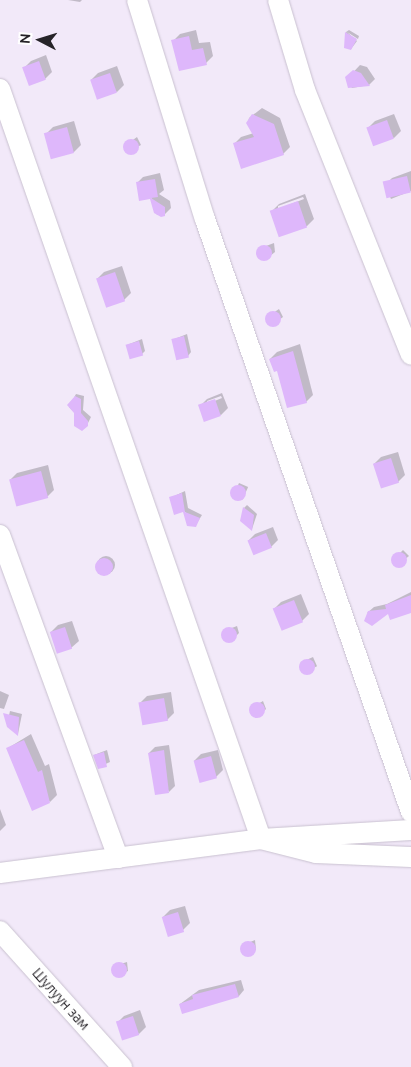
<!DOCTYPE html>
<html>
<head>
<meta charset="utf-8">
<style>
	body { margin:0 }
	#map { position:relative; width:411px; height:1067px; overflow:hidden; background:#f2e9f9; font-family:Ubuntu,sans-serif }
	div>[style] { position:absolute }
	.shadow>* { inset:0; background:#0003; transform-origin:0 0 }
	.round { border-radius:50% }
	.building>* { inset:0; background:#deb7fb; transform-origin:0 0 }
	.roads { filter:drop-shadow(0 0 1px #c9c1d0) drop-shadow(0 0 1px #c9c1d0) }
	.minor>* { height:20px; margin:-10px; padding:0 10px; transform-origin:10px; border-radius:10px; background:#fff }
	span { translate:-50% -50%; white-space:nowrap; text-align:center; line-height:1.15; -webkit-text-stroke:4px #fff; paint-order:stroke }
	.street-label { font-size:14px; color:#262328 }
	.north { position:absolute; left:15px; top:15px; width:50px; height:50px; -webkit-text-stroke:4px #fff; paint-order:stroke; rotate:275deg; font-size:14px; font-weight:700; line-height:20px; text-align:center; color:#262328 }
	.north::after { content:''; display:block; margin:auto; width:18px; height:22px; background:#262328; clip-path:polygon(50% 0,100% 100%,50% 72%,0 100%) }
</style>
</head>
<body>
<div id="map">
	<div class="shadow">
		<div style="clip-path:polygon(68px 0,82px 0,80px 2px)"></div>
		<div style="clip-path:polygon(196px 30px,199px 43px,210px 42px,213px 56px,206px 63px,173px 41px,180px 34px)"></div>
		<div style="clip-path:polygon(349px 30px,359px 36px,358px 39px,347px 32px,357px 41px,351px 49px,346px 32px)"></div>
		<div style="clip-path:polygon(46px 55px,52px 72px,45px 79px,24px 68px,31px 61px)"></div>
		<div style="clip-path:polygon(360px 65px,367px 67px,375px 79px,369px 85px,352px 88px,346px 80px)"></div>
		<div style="clip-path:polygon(117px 66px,124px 85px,117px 92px,91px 80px,98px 73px)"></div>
		<div style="clip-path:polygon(262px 108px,280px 118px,290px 147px,283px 154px,234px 144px,241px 137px,254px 133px,248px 123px,249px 118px)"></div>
		<div style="clip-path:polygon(394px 114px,401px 131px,394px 138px,368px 128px,375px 121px)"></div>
		<div style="clip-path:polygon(74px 121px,81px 145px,74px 152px,52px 158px,46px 134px,53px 127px)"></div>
		<div style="clip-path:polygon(137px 137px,141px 145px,128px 152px,126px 145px)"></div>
		<div style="clip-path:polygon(411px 171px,411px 191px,391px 199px,385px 185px,392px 178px)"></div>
		<div style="clip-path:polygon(160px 173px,164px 190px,159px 194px,170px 201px,171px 208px,165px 214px,157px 215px,151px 197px,137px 183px,143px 177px)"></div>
		<div style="clip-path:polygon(evenodd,305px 194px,314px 219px,307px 226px,281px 235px,272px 211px,279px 204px,305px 194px,303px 197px,304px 199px,278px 209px,278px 206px,303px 197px)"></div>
		<div style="clip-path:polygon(274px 243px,275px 252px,265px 260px,261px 259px,258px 249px)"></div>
		<div style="clip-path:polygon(122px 266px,131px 293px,124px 300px,97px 279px,104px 272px)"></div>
		<div style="clip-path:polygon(279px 309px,283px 317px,272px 325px,267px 317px)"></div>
		<div style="clip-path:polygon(187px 334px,191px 352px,188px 356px,172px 340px)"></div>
		<div style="clip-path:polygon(142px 339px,145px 351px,142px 354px,127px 345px)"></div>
		<div style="clip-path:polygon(300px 344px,313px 395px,306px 402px,270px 359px,277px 352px)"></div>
		<div style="clip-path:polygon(evenodd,222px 393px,228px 408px,221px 415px,200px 406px,207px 399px,222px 393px,221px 396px,222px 398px,207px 404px,207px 401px,221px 396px)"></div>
		<div style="clip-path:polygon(76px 394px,84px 396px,83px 410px,91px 417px,87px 425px,69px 407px)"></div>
		<div style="clip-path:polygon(398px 452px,405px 475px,398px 482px,374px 464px,381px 457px)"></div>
		<div style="clip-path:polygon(48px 465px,54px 490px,47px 497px,10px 480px,17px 473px)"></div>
		<div style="left:239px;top:483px;width:10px;height:14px;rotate:24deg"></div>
		<div style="clip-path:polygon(185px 491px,188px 508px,202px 515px,197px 523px,170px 498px)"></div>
		<div style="clip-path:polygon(247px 505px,257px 514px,252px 529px,244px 508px)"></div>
		<div style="clip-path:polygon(273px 527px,278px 540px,271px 547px,248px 541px,255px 534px)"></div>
		<div style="clip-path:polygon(403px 550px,409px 556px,398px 565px,393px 560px)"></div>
		<div class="round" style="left:97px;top:556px;width:18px;height:18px"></div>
		<div style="clip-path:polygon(411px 592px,411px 611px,367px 613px,374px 607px,387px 604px)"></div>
		<div style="clip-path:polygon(301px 594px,309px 614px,302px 621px,274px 609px,281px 602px)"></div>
		<div style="clip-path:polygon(72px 621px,79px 641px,71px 648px,51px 632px,58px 625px)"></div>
		<div style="clip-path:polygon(237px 626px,239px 633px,232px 640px,226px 640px,224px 631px)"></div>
		<div style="left:313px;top:657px;width:10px;height:14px;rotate:66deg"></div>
		<div style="clip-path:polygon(0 691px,9px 695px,4px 709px,0 708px)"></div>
		<div style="clip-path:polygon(171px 692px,174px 713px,167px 720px,140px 703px,147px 696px)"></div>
		<div style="clip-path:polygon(263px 701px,266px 709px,258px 717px,254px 716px,251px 708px)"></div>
		<div style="clip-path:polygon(10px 711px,22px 714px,18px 734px,7px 724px)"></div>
		<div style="clip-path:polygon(31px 734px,45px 766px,49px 764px,57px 795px,50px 802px,8px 748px)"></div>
		<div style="clip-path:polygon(169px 745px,175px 786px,169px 792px,149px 753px,155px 747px)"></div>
		<div style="clip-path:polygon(107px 750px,110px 762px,99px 767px,94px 755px)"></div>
		<div style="clip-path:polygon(218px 750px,223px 770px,216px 777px,194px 761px,201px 754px)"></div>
		<div style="clip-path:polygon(0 809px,6px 825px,0 831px)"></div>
		<div style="clip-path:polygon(185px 906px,190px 923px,183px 930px,163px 917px,170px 910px)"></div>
		<div style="clip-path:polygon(255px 940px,256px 950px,245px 955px,243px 945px)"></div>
		<div style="clip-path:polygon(127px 962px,128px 971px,117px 976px,114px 966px)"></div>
		<div style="clip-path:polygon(241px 980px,244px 990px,239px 996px,183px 1012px,180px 1004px,199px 990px)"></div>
		<div style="clip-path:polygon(140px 1010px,146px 1027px,139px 1034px,117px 1023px,124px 1016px)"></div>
	</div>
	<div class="building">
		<div style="clip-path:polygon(345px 32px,357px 39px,351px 50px,344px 48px)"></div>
		<div style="clip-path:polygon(189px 36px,192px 50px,203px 48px,207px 65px,179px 71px,171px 40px)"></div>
		<div style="left:39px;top:61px;width:20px;height:18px;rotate:70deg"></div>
		<div style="clip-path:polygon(353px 70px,361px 73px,370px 86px,348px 88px,345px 77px)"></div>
		<div style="left:110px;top:73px;width:21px;height:21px;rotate:71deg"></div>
		<div style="clip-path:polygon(252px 114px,274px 124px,284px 155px,241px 169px,233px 143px,254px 137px,246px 123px)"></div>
		<div style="left:387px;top:120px;width:20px;height:22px;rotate:70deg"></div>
		<div style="left:67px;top:127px;width:27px;height:24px;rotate:75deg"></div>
		<div class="round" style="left:123px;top:139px;width:16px;height:16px"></div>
		<div style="left:407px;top:176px;width:17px;height:25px;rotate:77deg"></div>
		<div style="clip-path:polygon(155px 179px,158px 197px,151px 198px,165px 207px,165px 216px,161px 217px,154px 213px,150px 199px,139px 201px,136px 182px)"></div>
		<div style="left:298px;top:201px;width:28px;height:30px;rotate:71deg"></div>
		<div class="round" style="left:256px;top:245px;width:16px;height:16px"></div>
		<div style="left:115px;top:272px;width:31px;height:20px;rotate:71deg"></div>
		<div class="round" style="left:265px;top:311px;width:16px;height:16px"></div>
		<div style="left:184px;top:336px;width:22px;height:13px;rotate:77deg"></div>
		<div style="left:139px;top:341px;width:15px;height:14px;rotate:74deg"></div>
		<div style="clip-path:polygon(293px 351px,307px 403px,287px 408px,277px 371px,274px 372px,269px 359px)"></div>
		<div style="clip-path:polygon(75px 396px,81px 399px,81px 413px,88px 421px,88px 426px,82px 431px,74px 426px,74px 413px,67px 405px)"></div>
		<div style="left:215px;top:399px;width:18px;height:18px;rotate:71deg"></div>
		<div style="left:391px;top:458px;width:26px;height:19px;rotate:72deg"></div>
		<div style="left:41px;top:471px;width:28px;height:33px;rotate:75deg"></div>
		<div class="round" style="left:230px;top:485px;width:16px;height:16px"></div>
		<div style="clip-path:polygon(182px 493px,185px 512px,200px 518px,196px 527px,187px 526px,183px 512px,174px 515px,169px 497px)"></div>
		<div style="clip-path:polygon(243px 507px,254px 515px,252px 531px,240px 521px)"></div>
		<div style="left:266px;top:533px;width:16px;height:20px;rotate:68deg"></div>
		<div class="round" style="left:391px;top:552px;width:16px;height:16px"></div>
		<div class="round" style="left:95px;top:558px;width:18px;height:18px"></div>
		<div style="clip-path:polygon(411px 595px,411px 613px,390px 620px,388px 614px,372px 626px,364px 621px,368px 611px,386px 609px,385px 605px)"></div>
		<div style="left:294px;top:600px;width:24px;height:23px;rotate:68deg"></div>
		<div style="left:65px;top:627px;width:23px;height:16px;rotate:72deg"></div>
		<div class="round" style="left:221px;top:627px;width:16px;height:16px"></div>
		<div class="round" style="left:299px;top:659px;width:16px;height:16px"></div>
		<div style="left:164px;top:698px;width:23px;height:26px;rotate:80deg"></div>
		<div class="round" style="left:249px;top:702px;width:16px;height:16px"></div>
		<div style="clip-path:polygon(3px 713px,19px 717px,18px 736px,7px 727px)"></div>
		<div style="clip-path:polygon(24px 740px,38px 772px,42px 770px,50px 803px,32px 811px,6px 748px)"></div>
		<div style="clip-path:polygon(164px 750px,169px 793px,155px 795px,148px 753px)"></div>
		<div style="clip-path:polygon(104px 752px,107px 767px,98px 769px,93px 755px)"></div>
		<div style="left:211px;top:756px;width:23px;height:18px;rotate:75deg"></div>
		<div style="left:178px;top:912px;width:21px;height:17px;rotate:73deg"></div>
		<div class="round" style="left:240px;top:941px;width:16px;height:16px"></div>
		<div class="round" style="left:111px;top:962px;width:16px;height:16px"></div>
		<div style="clip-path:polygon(235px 984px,239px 997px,182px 1014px,179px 1004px,193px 999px,192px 995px)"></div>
		<div style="left:133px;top:1016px;width:20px;height:18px;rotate:72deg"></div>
	</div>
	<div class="roads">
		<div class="minor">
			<div style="left:137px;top:0;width:229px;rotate:72.8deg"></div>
			<div style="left:205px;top:219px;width:628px;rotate:70.84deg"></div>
			<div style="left:278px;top:0;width:94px;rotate:73.3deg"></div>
			<div style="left:305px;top:90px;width:285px;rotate:68.2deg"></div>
			<div style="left:0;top:89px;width:794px;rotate:70.81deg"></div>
			<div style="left:261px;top:839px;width:57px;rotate:14.3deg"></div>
			<div style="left:316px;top:853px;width:95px;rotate:2.4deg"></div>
			<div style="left:0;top:535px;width:344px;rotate:69.9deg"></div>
			<div style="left:0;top:873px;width:263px;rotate:-7.4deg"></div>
			<div style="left:261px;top:839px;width:150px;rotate:-3.4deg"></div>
			<div style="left:0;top:931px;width:183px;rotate:48.1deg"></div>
		</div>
	</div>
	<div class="street-label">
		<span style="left:61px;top:999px;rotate:48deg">Шулуун зам</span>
	</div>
	<div class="north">N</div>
</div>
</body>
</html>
